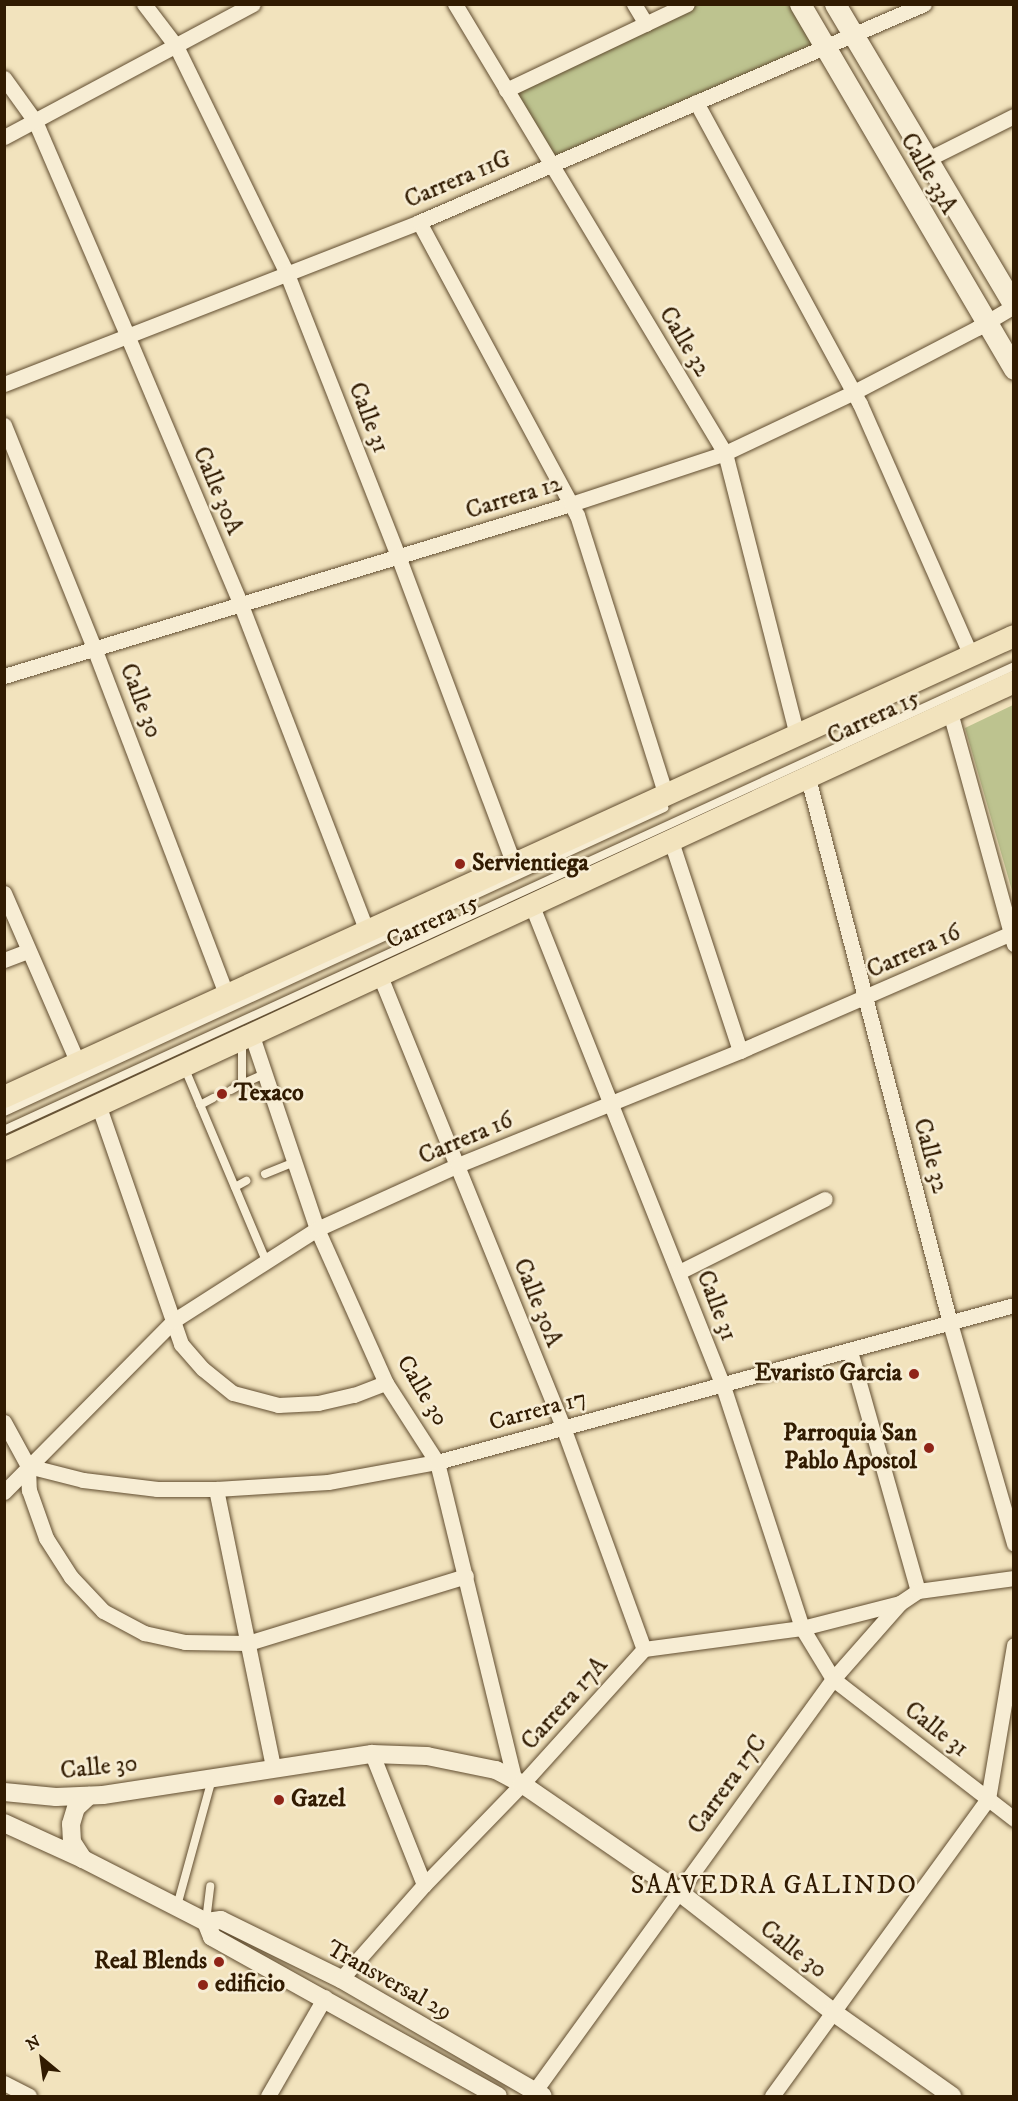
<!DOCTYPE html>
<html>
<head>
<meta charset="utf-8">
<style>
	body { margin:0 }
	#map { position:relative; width:1018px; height:2101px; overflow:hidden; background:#f2e3bd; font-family:"IM FELL DW Pica",serif }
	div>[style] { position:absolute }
	.green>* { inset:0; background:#bdc38f }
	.roads { filter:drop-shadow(0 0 2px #614d30) drop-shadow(0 0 2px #614d30) }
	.service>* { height:8px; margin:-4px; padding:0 4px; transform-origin:4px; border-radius:4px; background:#f7edd4 }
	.minor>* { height:15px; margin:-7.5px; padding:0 7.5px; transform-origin:7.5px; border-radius:7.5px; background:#f7edd4 }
	.tertiary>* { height:18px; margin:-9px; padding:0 9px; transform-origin:9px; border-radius:9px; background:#f7edd4 }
	.secondary>* { height:21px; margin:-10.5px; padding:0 10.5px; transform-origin:10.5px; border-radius:10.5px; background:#f7edd4 }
	.primary>* { height:22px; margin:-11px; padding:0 11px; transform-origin:11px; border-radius:11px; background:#f2e3bd }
	.dots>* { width:16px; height:16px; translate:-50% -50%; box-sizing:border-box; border:3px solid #f7edd4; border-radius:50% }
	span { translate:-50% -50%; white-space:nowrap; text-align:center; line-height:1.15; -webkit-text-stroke:5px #f7edd4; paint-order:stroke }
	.street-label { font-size:24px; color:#311b01 }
	.poi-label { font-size:24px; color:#311b01; font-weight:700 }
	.left { translate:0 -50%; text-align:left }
	.right { translate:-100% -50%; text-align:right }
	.neighbourhood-label { font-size:26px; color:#311b01; letter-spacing:1.5px }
	.frame { position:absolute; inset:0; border:6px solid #311b01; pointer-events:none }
	.north { position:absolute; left:12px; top:2029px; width:60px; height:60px; -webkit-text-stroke:4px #f7edd4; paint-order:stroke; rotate:331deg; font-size:16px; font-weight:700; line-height:24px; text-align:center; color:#311b01 }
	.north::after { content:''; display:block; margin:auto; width:21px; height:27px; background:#311b01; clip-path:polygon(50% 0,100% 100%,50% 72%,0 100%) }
</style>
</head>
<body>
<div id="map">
	<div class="green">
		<div style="clip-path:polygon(687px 5px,800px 5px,824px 47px,550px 165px,506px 90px)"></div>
		<div style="clip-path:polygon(1013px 705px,1013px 894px,965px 728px)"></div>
	</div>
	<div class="roads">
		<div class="service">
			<div style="left:185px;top:1069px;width:208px;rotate:67.1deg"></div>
			<div style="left:242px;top:1084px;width:24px;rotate:-24deg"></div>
			<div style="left:231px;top:1090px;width:13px;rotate:-29deg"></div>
			<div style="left:242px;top:1084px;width:42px;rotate:-90deg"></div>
			<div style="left:200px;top:1105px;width:15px;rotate:-28deg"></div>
			<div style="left:4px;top:1112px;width:727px;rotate:-24.73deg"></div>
			<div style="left:4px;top:1130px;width:1111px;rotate:-24.67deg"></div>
			<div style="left:265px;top:1174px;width:31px;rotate:-22deg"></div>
			<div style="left:235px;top:1187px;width:13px;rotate:-29deg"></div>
			<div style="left:177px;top:1906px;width:132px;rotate:-74.6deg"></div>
			<div style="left:206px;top:1921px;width:35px;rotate:-83deg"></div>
		</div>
		<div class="minor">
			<div style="left:144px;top:4px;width:53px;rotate:52.7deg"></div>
			<div style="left:176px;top:46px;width:254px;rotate:64deg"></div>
			<div style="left:287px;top:274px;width:303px;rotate:68.5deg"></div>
			<div style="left:398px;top:556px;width:330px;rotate:69.4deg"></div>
			<div style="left:455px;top:4px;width:524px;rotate:58.98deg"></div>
			<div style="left:725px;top:453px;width:291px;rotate:75.7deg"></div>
			<div style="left:634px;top:4px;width:23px;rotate:59deg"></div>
			<div style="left:4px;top:78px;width:53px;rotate:54.2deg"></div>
			<div style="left:35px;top:121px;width:233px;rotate:66.7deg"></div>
			<div style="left:127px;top:335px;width:293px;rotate:67.1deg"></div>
			<div style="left:241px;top:605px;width:350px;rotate:68.9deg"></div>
			<div style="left:506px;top:90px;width:200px;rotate:-25.4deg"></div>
			<div style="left:696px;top:102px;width:344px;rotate:61.5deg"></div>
			<div style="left:860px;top:404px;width:275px;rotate:66.2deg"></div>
			<div style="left:4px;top:137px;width:282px;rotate:-28.1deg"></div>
			<div style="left:926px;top:160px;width:98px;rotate:-26.6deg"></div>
			<div style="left:419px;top:222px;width:333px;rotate:61.7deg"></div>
			<div style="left:577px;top:515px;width:294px;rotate:72.4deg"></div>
			<div style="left:4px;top:384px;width:445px;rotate:-21.3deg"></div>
			<div style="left:419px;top:222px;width:550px;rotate:-23.35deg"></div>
			<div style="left:4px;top:425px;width:240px;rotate:68deg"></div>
			<div style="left:94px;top:648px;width:373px;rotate:69.1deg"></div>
			<div style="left:4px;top:676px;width:593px;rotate:-16.88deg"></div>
			<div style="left:571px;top:504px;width:162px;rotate:-18.3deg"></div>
			<div style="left:725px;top:453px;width:143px;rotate:-25.3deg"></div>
			<div style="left:854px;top:392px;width:139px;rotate:-27.5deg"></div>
			<div style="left:977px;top:328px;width:43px;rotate:-30.7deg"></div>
			<div style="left:950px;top:712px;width:241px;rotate:74.6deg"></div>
			<div style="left:808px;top:778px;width:563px;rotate:75.4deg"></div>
			<div style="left:950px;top:1323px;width:230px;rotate:73.8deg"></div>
			<div style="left:671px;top:841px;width:221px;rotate:71.8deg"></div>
			<div style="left:4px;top:893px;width:185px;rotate:66.5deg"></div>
			<div style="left:532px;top:906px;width:517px;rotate:68.3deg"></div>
			<div style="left:723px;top:1386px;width:255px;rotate:71.9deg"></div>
			<div style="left:802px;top:1628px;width:60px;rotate:58.7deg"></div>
			<div style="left:833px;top:1679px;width:229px;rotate:37.7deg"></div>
			<div style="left:4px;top:960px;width:26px;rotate:-21deg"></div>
			<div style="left:380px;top:976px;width:487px;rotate:67.9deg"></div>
			<div style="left:563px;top:1427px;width:236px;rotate:70deg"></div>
			<div style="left:252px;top:1036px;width:204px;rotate:71.4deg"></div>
			<div style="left:317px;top:1229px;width:169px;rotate:65.9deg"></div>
			<div style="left:386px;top:1383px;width:94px;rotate:57.2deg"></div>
			<div style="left:437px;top:1462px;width:328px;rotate:76.3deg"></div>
			<div style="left:99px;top:1107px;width:251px;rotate:70.9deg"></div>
			<div style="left:181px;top:1344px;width:33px;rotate:49deg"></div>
			<div style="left:203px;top:1369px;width:38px;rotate:39deg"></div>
			<div style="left:233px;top:1393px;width:47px;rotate:14.9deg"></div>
			<div style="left:278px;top:1405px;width:40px;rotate:-2.9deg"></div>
			<div style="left:318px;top:1403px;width:37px;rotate:-13deg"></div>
			<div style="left:354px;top:1395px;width:34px;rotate:-21deg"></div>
			<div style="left:679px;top:1272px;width:163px;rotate:-26.6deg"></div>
			<div style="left:850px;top:1351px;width:249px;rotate:74.2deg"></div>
			<div style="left:4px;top:1422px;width:50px;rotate:61.4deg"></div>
			<div style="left:28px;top:1466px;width:24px;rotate:88deg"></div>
			<div style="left:29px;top:1490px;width:51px;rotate:70.5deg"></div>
			<div style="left:46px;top:1538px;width:46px;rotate:57.3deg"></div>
			<div style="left:71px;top:1577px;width:47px;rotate:46.7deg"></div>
			<div style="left:103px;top:1611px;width:47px;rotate:28.2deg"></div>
			<div style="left:144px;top:1633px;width:42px;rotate:12.4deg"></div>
			<div style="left:185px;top:1642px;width:63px;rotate:0.9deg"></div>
			<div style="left:248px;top:1643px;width:228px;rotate:-17.1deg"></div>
			<div style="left:28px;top:1466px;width:57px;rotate:14.3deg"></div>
			<div style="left:83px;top:1480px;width:75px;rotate:6.9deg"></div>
			<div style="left:157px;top:1489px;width:59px"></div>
			<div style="left:216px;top:1489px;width:112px;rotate:-3.6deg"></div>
			<div style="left:328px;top:1482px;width:111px;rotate:-10.4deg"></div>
			<div style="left:437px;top:1462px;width:598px;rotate:-15.22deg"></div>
			<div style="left:216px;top:1489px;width:284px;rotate:78.4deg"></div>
			<div style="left:4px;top:1492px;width:240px;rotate:-45.3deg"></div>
			<div style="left:173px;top:1321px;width:171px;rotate:-32.6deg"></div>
			<div style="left:317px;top:1229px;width:155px;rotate:-24.4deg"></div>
			<div style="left:458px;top:1165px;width:304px;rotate:-22deg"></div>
			<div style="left:740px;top:1051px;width:296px;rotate:-23.5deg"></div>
			<div style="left:372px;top:1754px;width:141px;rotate:68.3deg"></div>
			<div style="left:341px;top:1979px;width:125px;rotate:-48.6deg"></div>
			<div style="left:424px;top:1885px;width:141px;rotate:-45.9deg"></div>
			<div style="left:522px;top:1784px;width:182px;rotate:-47.9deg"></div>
			<div style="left:644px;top:1649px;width:159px;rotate:-7.6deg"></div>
			<div style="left:802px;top:1628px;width:101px;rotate:-14.3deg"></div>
			<div style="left:4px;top:2083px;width:28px;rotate:27deg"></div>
			<div style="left:268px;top:2096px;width:114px;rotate:-60.1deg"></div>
			<div style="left:531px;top:2096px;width:515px;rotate:-54.09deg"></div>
			<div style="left:833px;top:1679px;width:101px;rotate:-48.6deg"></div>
			<div style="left:900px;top:1603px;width:22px;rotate:-34deg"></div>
			<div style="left:918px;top:1591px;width:97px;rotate:-7.7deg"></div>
			<div style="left:772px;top:2096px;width:367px;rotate:-54deg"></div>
			<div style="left:988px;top:1799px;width:156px;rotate:-80.4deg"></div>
		</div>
		<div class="tertiary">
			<div style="left:4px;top:1792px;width:52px;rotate:5.5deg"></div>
			<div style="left:56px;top:1797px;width:47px;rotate:-2.4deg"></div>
			<div style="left:103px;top:1795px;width:272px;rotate:-8.7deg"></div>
			<div style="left:372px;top:1754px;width:55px;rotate:2.1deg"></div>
			<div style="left:427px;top:1756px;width:70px;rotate:11.5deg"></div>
			<div style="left:496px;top:1770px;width:30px;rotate:28deg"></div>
			<div style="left:522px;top:1784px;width:191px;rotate:34.5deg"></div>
			<div style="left:679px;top:1892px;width:195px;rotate:37.9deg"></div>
			<div style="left:833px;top:2012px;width:146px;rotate:35.2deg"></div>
			<div style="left:4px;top:1823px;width:87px;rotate:24.5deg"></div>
			<div style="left:83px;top:1859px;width:138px;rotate:27.1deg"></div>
			<div style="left:206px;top:1922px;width:15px;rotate:-8deg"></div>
			<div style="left:221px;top:1920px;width:134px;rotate:26.2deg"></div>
			<div style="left:341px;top:1979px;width:233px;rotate:30.1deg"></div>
			<div style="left:83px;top:1859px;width:20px;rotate:-123deg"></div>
			<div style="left:72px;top:1842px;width:18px;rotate:-93deg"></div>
			<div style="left:71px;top:1824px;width:17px;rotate:-73deg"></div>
			<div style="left:76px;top:1808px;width:18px;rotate:-43deg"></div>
			<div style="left:206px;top:1922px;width:16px;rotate:68deg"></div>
			<div style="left:212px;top:1937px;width:327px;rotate:29.1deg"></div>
		</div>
		<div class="secondary">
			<div style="left:800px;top:4px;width:423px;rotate:59.6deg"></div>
			<div style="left:835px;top:4px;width:350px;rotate:59.3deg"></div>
		</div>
		<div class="primary">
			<div style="left:4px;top:1097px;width:1110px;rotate:-24.53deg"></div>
			<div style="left:4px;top:1149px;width:1113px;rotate:-24.81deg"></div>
		</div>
	</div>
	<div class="dots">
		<div style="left:460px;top:864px;background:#8f2418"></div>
		<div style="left:222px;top:1094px;background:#8f2418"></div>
		<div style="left:914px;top:1374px;background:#8f2418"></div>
		<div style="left:929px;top:1448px;background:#8f2418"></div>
		<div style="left:279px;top:1800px;background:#8f2418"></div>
		<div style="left:219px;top:1962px;background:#8f2418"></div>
		<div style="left:203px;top:1985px;background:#8f2418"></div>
	</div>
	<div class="street-label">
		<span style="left:928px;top:174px;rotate:60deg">Calle 33A</span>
		<span style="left:458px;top:180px;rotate:-23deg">Carrera 11G</span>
		<span style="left:684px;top:342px;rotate:59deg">Calle 32</span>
		<span style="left:368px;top:418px;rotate:69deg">Calle 31</span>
		<span style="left:217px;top:491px;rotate:67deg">Calle 30A</span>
		<span style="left:514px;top:498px;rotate:-17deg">Carrera 12</span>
		<span style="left:140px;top:701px;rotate:69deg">Calle 30</span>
		<span style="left:874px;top:718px;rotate:-25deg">Carrera 15</span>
		<span style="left:433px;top:922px;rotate:-25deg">Carrera 15</span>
		<span style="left:914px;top:952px;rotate:-24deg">Carrera 16</span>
		<span style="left:466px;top:1139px;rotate:-23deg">Carrera 16</span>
		<span style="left:930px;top:1156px;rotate:75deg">Calle 32</span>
		<span style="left:537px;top:1303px;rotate:68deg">Calle 30A</span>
		<span style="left:716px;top:1306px;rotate:69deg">Calle 31</span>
		<span style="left:422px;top:1391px;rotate:59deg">Calle 30</span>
		<span style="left:538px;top:1411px;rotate:-15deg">Carrera 17</span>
		<span style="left:565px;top:1704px;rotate:-48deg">Carrera 17A</span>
		<span style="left:936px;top:1730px;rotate:38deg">Calle 31</span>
		<span style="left:99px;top:1768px;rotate:-6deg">Calle 30</span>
		<span style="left:728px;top:1785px;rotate:-54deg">Carrera 17C</span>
		<span style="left:793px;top:1950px;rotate:38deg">Calle 30</span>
		<span style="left:389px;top:1981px;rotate:29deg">Transversal 29</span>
	</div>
	<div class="poi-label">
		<span class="left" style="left:472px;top:864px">Servientiega</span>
		<span class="left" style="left:234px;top:1094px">Texaco</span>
		<span class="right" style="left:902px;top:1374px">Evaristo Garcia</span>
		<span class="right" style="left:917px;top:1448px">Parroquia San<br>Pablo Apostol</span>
		<span class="left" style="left:291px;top:1800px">Gazel</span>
		<span class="right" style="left:207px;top:1962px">Real Blends</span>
		<span class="left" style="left:215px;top:1985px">edificio</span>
	</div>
	<div class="neighbourhood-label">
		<span style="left:774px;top:1886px">SAAVEDRA GALINDO</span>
	</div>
	<div class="frame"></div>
	<div class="north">N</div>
</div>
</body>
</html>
